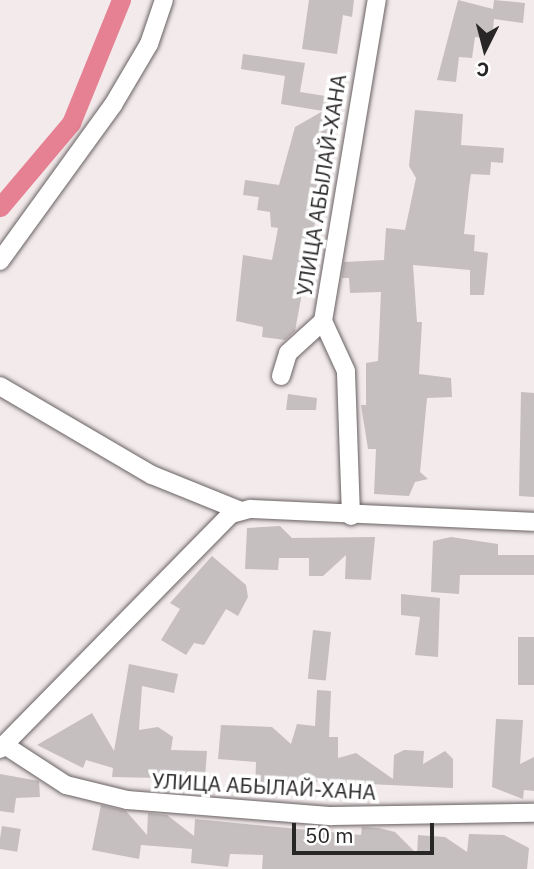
<!DOCTYPE html>
<html>
<head>
<meta charset="utf-8">
<style>
	body { margin:0 }
	#map { position:relative; width:534px; height:869px; overflow:hidden; background:#f2eaeb; font-family:"IBM Plex Sans",sans-serif }
	div>[style] { position:absolute }
	.canal>* { height:19px; margin:-9.5px; padding:0 9.5px; transform-origin:9.5px; border-radius:9.5px; background:#e68193 }
	.building>* { inset:0; background:#c6bfbf; transform-origin:0 0 }
	.roads { filter:drop-shadow(0 0 2px #686162) drop-shadow(0 0 2px #686162) }
	.minor>* { height:18px; margin:-9px; padding:0 9px; transform-origin:9px; border-radius:9px; background:#fff }
	span { translate:-50% -50%; white-space:nowrap; text-align:center; line-height:1.15; -webkit-text-stroke:7px #fff; paint-order:stroke }
	.street-label { font-size:21px; color:#292627 }
	.north { position:absolute; left:450px; top:14px; width:70px; height:70px; -webkit-text-stroke:5px #fff; paint-order:stroke; rotate:186deg; font-size:19px; font-weight:700; line-height:28px; text-align:center; color:#292627 }
	.north::after { content:''; display:block; margin:auto; width:24px; height:32px; background:#292627; clip-path:polygon(50% 0,100% 100%,50% 72%,0 100%) }
	.scale { position:absolute; left:292px; top:823px; width:142px; height:32px; box-sizing:border-box; border:4px solid #292627; border-top:0; padding-left:9px; font-size:21px; line-height:24px; white-space:nowrap; color:#292627; -webkit-text-stroke:5px #fff; paint-order:stroke }
</style>
</head>
<body>
<div id="map">
	<div class="canal">
		<div style="left:0;top:207px;width:110px;rotate:-49.8deg"></div>
		<div style="left:71px;top:123px;width:133px;rotate:-67.9deg"></div>
	</div>
	<div class="building">
		<div style="clip-path:polygon(309px 0,354px 0,352px 17px,343px 15px,337px 54px,302px 49px)"></div>
		<div style="clip-path:polygon(458px 0,493px 9px,494px 0,525px 3px,523px 23px,494px 19px,492px 39px,475px 37px,472px 58px,459px 57px,456px 82px,437px 80px)"></div>
		<div style="clip-path:polygon(243px 54px,305px 63px,300px 92px,338px 98px,295px 331px,285px 340px,262px 337px,263px 327px,236px 321px,243px 255px,272px 260px,278px 228px,271px 227px,270px 212px,257px 210px,259px 197px,243px 195px,245px 180px,279px 185px,295px 127px,323px 111px,281px 104px,285px 76px,241px 69px)"></div>
		<div style="clip-path:polygon(415px 110px,463px 114px,461px 145px,504px 148px,503px 163px,491px 162px,490px 175px,471px 174px,469px 187px,464px 234px,475px 235px,474px 251px,488px 253px,484px 295px,470px 295px,470px 270px,413px 265px,417px 322px,422px 322px,419px 374px,451px 378px,452px 397px,427px 398px,420px 472px,428px 479px,415px 482px,409px 496px,374px 494px,376px 449px,368px 449px,361px 405px,366px 405px,366px 363px,378px 361px,381px 292px,350px 293px,349px 278px,342px 278px,344px 262px,384px 260px,386px 228px,405px 230px,416px 178px,409px 166px)"></div>
		<div style="clip-path:polygon(521px 392px,534px 393px,534px 497px,519px 496px)"></div>
		<div style="clip-path:polygon(288px 394px,317px 398px,316px 410px,286px 410px)"></div>
		<div style="clip-path:polygon(280px 526px,292px 538px,375px 537px,371px 580px,345px 579px,346px 555px,323px 576px,309px 576px,309px 558px,279px 558px,278px 570px,245px 569px,247px 528px)"></div>
		<div style="clip-path:polygon(451px 537px,498px 544px,498px 555px,534px 555px,534px 575px,460px 575px,459px 594px,431px 592px,433px 541px)"></div>
		<div style="clip-path:polygon(212px 556px,246px 585px,248px 597px,238px 616px,226px 609px,204px 645px,194px 643px,186px 655px,161px 640px,180px 609px,170px 603px)"></div>
		<div style="clip-path:polygon(401px 594px,440px 598px,438px 657px,415px 655px,420px 617px,401px 615px)"></div>
		<div style="left:313px;top:630px;width:18px;height:49px;rotate:6deg"></div>
		<div style="left:518px;top:637px;width:16px;height:48px"></div>
		<div style="clip-path:polygon(129px 664px,178px 674px,174px 693px,142px 686px,139px 730px,158px 727px,173px 737px,171px 750px,207px 751px,205px 779px,112px 777px,113px 768px,86px 760px,83px 768px,37px 745px,92px 713px,114px 751px)"></div>
		<div style="clip-path:polygon(317px 690px,331px 691px,329px 737px,338px 737px,338px 758px,356px 753px,393px 779px,394px 755px,404px 750px,424px 751px,423px 764px,445px 751px,453px 759px,453px 788px,284px 780px,271px 792px,255px 792px,256px 762px,218px 759px,221px 725px,272px 727px,291px 744px,297px 724px,315px 726px)"></div>
		<div style="clip-path:polygon(496px 719px,523px 720px,520px 764px,534px 757px,534px 791px,524px 790px,523px 799px,492px 787px)"></div>
		<div style="clip-path:polygon(0 774px,39px 781px,40px 797px,16px 798px,14px 813px,0 811px)"></div>
		<div style="clip-path:polygon(101px 805px,126px 811px,147px 835px,148px 813px,167px 815px,194px 836px,195px 819px,361px 835px,362px 827px,379px 828px,395px 832px,417px 854px,418px 835px,445px 837px,467px 852px,469px 834px,504px 835px,529px 848px,527px 869px,262px 869px,263px 855px,230px 854px,228px 867px,191px 863px,192px 849px,141px 845px,139px 859px,92px 850px)"></div>
		<div style="left:2px;top:826px;width:19px;height:23px;rotate:9deg"></div>
	</div>
	<div class="roads">
		<div class="minor">
			<div style="left:0;top:261px;width:193px;rotate:-54.1deg"></div>
			<div style="left:113px;top:105px;width:71px;rotate:-59.5deg"></div>
			<div style="left:149px;top:44px;width:46px;rotate:-71.2deg"></div>
			<div style="left:281px;top:376px;width:24px;rotate:-73deg"></div>
			<div style="left:288px;top:353px;width:47px;rotate:-42.4deg"></div>
			<div style="left:0;top:386px;width:176px;rotate:30.4deg"></div>
			<div style="left:152px;top:475px;width:96px;rotate:22deg"></div>
			<div style="left:351px;top:516px;width:145px;rotate:-92deg"></div>
			<div style="left:346px;top:371px;width:55px;rotate:-114.7deg"></div>
			<div style="left:323px;top:321px;width:326px;rotate:-80.5deg"></div>
			<div style="left:6px;top:746px;width:72px;rotate:33deg"></div>
			<div style="left:66px;top:785px;width:63px;rotate:13.8deg"></div>
			<div style="left:127px;top:800px;width:206px;rotate:4.5deg"></div>
			<div style="left:332px;top:816px;width:202px;rotate:-0.9deg"></div>
			<div style="left:0;top:749px;width:330px;rotate:-45.5deg"></div>
			<div style="left:231px;top:514px;width:20px;rotate:-15deg"></div>
			<div style="left:250px;top:509px;width:284px;rotate:2.6deg"></div>
		</div>
	</div>
	<div class="street-label">
		<span style="left:321px;top:185px;rotate:-81deg">УЛИЦА АБЫЛАЙ-ХАНА</span>
		<span style="left:264px;top:786px;rotate:3deg">УЛИЦА АБЫЛАЙ-ХАНА</span>
	</div>
	<div class="north">С</div>
	<div class="scale">50 m</div>
</div>
</body>
</html>
